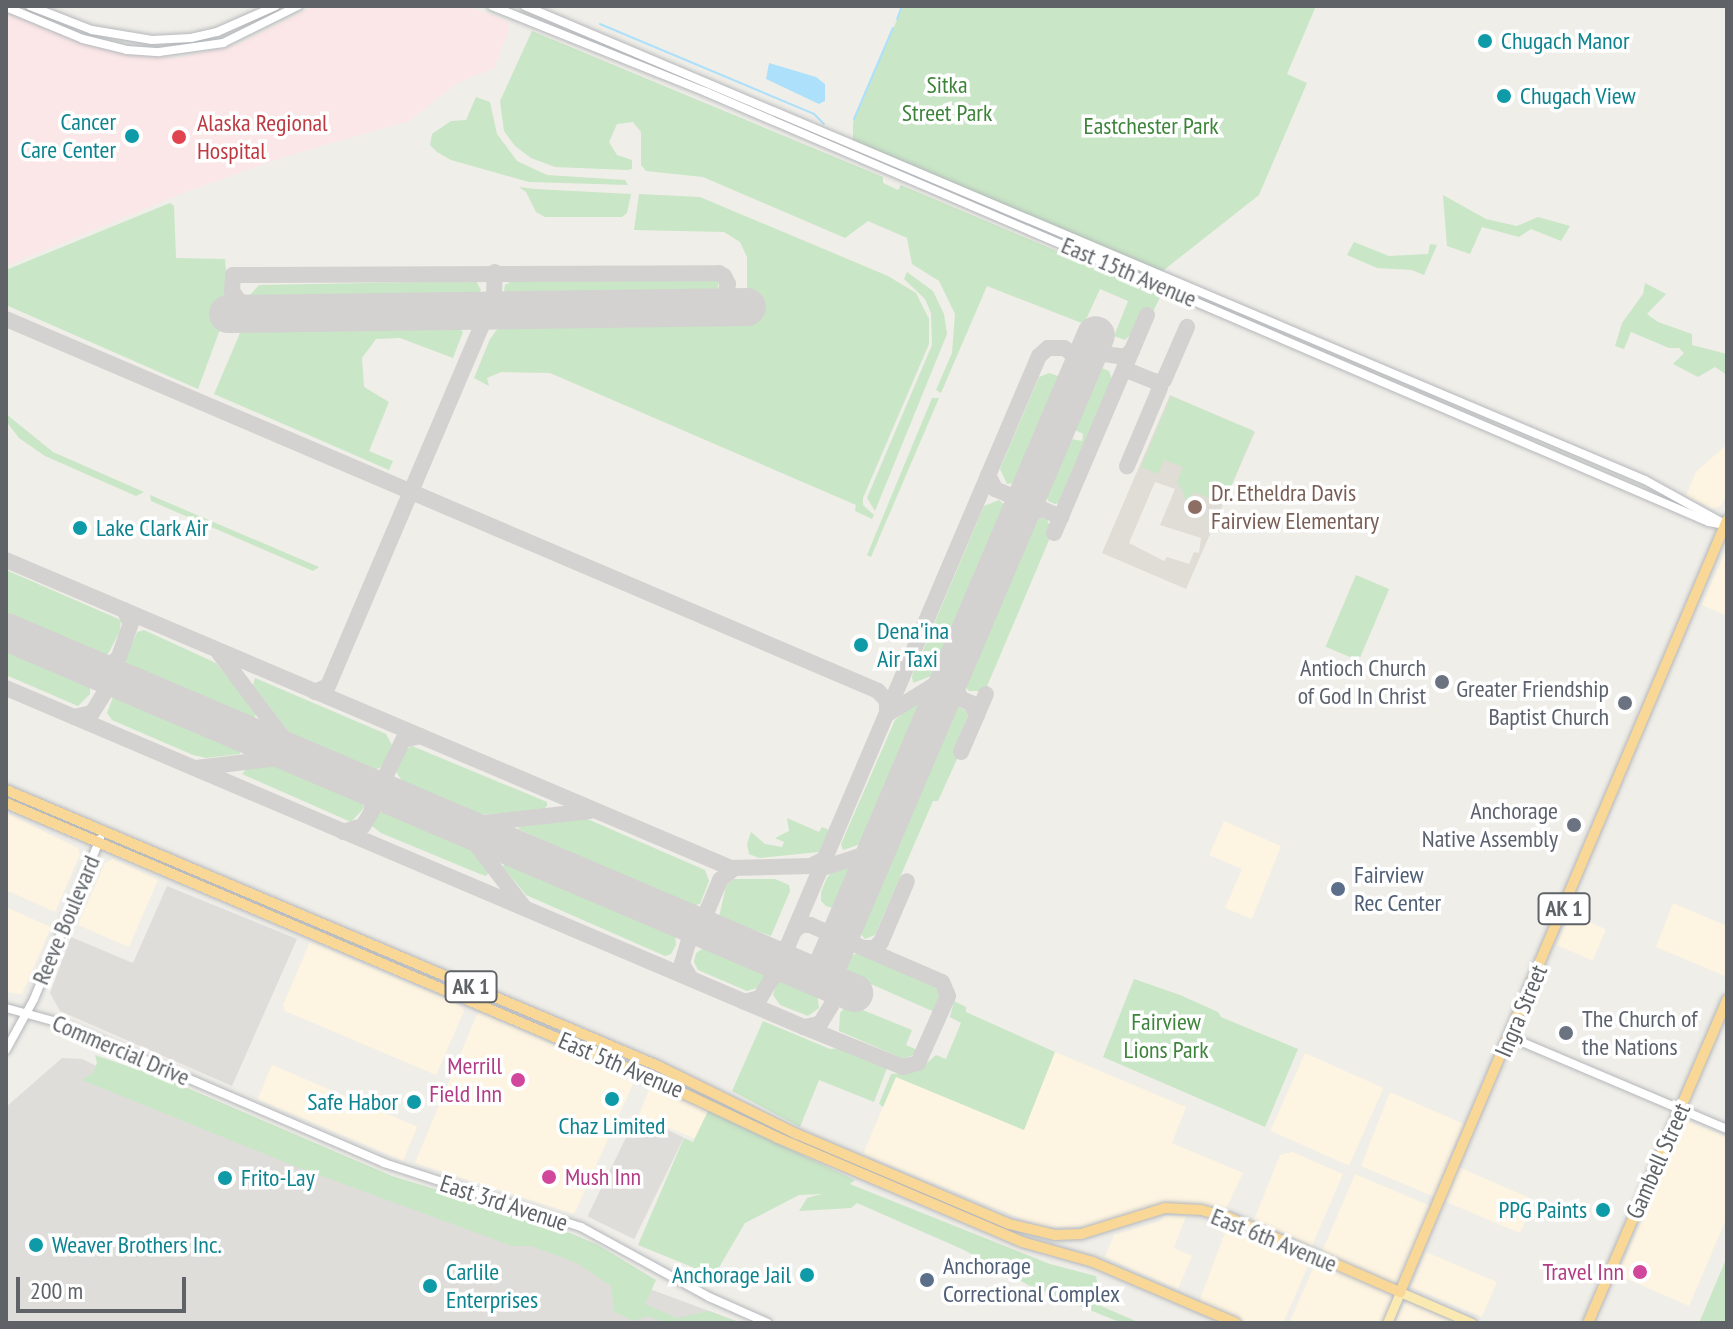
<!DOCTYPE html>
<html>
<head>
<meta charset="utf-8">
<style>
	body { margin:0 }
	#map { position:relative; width:1733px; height:1329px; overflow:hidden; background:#f0eee8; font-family:"PT Sans Narrow",sans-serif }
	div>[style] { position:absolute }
	.commercial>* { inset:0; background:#fdf4e1; transform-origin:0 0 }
	.industrial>* { inset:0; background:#dfddda; transform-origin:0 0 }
	.education>* { inset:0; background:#e0ddd6 }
	.medical>* { inset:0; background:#fbe7e7 }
	.green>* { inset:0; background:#c9e6c6; transform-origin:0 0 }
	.water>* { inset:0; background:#ade0fb }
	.stream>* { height:2px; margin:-1px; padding:0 1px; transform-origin:1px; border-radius:1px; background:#ade0fb }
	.taxiway>* { height:16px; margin:-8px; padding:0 8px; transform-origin:8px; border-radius:8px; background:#d3d2d0 }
	.runway>* { height:38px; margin:-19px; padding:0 19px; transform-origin:19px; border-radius:19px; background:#d3d2d0 }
	.roads { filter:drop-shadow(0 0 2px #b4b7bb) drop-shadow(0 0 2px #b4b7bb) }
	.secondary>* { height:8px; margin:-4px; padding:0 4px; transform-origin:4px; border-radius:4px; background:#fff }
	.primary>* { height:9px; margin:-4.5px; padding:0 4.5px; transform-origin:4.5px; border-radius:4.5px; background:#fbe9b2 }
	.highway>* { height:10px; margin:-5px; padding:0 5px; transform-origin:5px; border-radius:5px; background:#f8d797 }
	.dots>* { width:22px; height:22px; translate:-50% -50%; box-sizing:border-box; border:4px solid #fff; border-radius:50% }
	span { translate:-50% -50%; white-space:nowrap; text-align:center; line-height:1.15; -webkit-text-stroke:7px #fff; paint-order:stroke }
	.shield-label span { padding:2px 6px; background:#fff; border:2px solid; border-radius:6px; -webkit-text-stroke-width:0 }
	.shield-label { font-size:22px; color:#5f6367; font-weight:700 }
	.culture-label { font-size:24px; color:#0d838f }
	.left { translate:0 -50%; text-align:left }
	.right { translate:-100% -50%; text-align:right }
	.park-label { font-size:24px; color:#3d843a }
	.health-label { font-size:24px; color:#be3a42 }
	.street-label { font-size:24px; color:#5f6367 }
	.education-label { font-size:24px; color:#785e54 }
	.worship-label { font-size:24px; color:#5b616d }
	.service-label { font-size:24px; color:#4e5e75 }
	.hotel-label { font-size:24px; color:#b23c85 }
	.frame { position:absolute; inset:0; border:8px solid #5f6367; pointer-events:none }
	.scale { position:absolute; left:16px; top:1277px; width:170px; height:36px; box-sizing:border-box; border:4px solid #5f6367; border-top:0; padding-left:10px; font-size:24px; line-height:28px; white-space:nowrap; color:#5f6367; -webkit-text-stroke:6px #fff; paint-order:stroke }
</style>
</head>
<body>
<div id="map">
	<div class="commercial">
		<div style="clip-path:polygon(1727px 444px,1727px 493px,1721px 506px,1712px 509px,1686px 496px,1696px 472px)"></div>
		<div style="clip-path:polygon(1727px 547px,1727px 616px,1702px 605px)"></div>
		<div style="clip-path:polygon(6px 813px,78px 848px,80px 854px,55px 912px,6px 890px)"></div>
		<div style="clip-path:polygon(1224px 821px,1281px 846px,1252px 919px,1225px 908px,1242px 869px,1209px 855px)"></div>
		<div style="clip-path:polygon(113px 859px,158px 880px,129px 947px,78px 925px,105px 863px)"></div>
		<div style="clip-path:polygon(1673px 903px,1727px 926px,1727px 977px,1656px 947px)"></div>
		<div style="clip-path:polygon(6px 907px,51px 927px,22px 994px,6px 992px)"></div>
		<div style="left:1570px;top:914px;width:39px;height:34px;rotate:23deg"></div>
		<div style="clip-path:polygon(310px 942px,460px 1005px,464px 1011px,436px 1075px,285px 1011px,283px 1005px)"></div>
		<div style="clip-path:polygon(482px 1013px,634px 1082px,574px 1214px,415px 1163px,477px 1014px)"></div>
		<div style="clip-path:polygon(1055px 1052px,1186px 1107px,1172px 1143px,1243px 1173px,1226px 1209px,1159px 1204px,1086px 1227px,1042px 1227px,863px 1154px,896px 1076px,1024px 1130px)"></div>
		<div style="left:1305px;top:1053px;width:86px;height:85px;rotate:24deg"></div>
		<div style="left:272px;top:1065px;width:158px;height:37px;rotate:23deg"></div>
		<div style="left:650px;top:1087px;width:63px;height:31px;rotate:22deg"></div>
		<div style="clip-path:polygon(1390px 1092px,1464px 1124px,1447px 1162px,1534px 1200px,1520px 1233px,1361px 1166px)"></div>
		<div style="clip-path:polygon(1685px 1120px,1727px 1137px,1727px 1217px,1689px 1306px,1618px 1275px)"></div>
		<div style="clip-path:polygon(1292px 1152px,1343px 1174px,1312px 1246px,1254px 1220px,1280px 1155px)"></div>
		<div style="left:1355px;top:1174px;width:83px;height:86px;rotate:23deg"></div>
		<div style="clip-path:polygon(1165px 1216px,1186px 1216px,1174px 1248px,1192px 1256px,1178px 1289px,1105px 1257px,1114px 1235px,1160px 1221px)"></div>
		<div style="clip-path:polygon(1229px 1222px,1311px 1259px,1283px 1323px,1249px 1323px,1199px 1302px)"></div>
		<div style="left:1426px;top:1252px;width:77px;height:38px;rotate:23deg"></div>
		<div style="clip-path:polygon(1316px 1262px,1395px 1294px,1383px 1323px,1289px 1323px)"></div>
		<div style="clip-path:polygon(1409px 1302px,1458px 1323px,1395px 1323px,1403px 1305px)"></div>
	</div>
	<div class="industrial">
		<div style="clip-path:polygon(167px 886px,297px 939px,232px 1086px,60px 1011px,50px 993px,71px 937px,133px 963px)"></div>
		<div style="clip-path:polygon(62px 1058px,82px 1059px,151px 1092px,468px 1222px,742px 1323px,6px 1323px,6px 1107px)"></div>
		<div style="left:637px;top:1115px;width:52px;height:113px;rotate:26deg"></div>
	</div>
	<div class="education">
		<div style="clip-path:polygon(evenodd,1170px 395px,1255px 432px,1186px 589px,1102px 553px,1170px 395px,1155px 482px,1175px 489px,1160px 525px,1201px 538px,1199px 553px,1194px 552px,1189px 564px,1167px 557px,1164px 561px,1129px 543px,1155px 482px)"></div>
	</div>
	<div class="medical">
		<div style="clip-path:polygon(314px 6px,467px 6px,507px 21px,509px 30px,494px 68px,457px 83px,409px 121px,293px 154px,183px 193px,6px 266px,6px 10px,110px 51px,176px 58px,239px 44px)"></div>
	</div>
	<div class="green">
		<div style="clip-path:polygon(903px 6px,1316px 6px,1287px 74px,1307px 83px,1259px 195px,1160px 273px,853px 140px,853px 122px)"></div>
		<div style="clip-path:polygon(532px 31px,883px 177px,883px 183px,898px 190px,901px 185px,1161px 295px,1153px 312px,1143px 309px,1132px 333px,1125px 340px,1114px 336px,1128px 301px,1100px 289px,1084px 324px,987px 286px,941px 393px,936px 390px,952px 353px,955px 314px,939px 281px,912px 264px,907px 238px,868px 221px,845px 238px,703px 177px,646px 171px,641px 165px,641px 132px,633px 122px,617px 124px,609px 142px,617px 155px,632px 160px,632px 169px,627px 170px,555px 167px,531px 158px,515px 146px,504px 131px,500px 101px)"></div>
		<div style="clip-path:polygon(476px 97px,490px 102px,497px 134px,517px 161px,547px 175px,625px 180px,628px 185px,529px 182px,451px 160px,437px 152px,430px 145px,432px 134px,451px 121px,466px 120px)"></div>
		<div style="clip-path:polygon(519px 187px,535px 189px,631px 194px,627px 213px,622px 217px,545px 217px,536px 212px,526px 192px)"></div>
		<div style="clip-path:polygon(639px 194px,700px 197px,888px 276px,916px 293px,929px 319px,929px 344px,863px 498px,863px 505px,874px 515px,872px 519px,855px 511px,856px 505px,550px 373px,501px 372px,487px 378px,489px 386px,474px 378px,490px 339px,499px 327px,509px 324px,747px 319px,747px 257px,740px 242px,724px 232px,634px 230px)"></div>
		<div style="clip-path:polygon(1443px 195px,1486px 219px,1517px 226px,1538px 217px,1570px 226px,1561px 241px,1531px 229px,1519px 237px,1482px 227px,1470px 254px,1447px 246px)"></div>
		<div style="clip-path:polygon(170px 203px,174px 206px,176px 258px,225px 259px,229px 305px,198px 389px,6px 305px,6px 270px)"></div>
		<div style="clip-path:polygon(1354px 242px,1389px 256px,1428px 254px,1430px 244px,1437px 245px,1424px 275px,1412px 270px,1377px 268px,1347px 255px)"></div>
		<div style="clip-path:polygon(907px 272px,933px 291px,944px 314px,947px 334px,875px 511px,867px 498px,932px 345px,931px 313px,925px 299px,904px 279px)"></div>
		<div style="clip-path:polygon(709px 275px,719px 281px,717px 291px,712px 294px,511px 300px,504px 291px,505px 285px,512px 281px)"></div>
		<div style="clip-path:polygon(476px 281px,481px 290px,473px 300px,265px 303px,250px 295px,259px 285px)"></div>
		<div style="clip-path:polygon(1645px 283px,1666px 294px,1647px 314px,1658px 322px,1692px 334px,1692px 345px,1727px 354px,1727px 375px,1715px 367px,1698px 377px,1673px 364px,1684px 353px,1679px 348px,1669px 348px,1631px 332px,1624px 349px,1615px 346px,1622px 323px,1643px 294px)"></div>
		<div style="clip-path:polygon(453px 322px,463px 332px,453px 358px,400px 338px,376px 339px,362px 358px,364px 387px,389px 402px,369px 451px,393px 461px,389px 470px,214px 394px,243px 326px)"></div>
		<div style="clip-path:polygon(1099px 367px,1109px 371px,1112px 379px,1059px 503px,1055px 504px,1048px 501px,1044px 490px,1066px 438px,1082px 441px,1083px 434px,1071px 428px)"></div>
		<div style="clip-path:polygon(1049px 373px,1058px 376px,1060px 389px,1021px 482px,1007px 484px,1000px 469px,1039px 377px)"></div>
		<div style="clip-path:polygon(1171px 396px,1254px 431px,1228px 494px,1219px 491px,1212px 499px,1194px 492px,1186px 506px,1184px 493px,1177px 482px,1183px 467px,1164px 460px,1158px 474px,1141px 467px)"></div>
		<div style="clip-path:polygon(932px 398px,939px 398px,871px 557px,867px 555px)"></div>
		<div style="clip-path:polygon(6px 414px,53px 452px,144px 492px,136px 496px,45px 456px,19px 438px,6px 421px)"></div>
		<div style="clip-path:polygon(150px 495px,319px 567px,313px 571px,151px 501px)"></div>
		<div style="clip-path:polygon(999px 500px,1006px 506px,1007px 515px,944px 662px,931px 676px,913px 683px,912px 676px,984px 506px)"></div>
		<div style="clip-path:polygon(1038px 518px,1047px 519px,1052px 533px,985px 691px,969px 691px,963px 685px,965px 677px,1030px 525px)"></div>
		<div style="clip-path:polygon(6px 570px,121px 620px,120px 631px,108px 654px,100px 657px,6px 615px)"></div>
		<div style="left:1356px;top:575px;width:36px;height:78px;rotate:23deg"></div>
		<div style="clip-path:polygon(144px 630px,216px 663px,257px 713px,253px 719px,127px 666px,125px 659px,134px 639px,137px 632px)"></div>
		<div style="clip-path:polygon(6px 650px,85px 682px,90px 686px,90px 694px,78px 706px,6px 675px)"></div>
		<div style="clip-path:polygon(255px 678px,386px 734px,392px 745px,383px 766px,375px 770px,291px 735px,253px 685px)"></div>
		<div style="clip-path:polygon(113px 697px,119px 697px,240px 750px,240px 754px,206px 758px,193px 755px,112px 720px,107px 713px)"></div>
		<div style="clip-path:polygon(915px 704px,924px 704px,923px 713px,872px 829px,861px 844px,843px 850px,841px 844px,895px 720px)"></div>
		<div style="clip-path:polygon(957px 706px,969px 712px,953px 753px,957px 759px,938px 801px,933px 801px,875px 935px,865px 939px,860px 933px,862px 921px,951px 710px)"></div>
		<div style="clip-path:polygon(412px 746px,547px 802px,547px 806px,543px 810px,478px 815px,402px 781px,395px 770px,402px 752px)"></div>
		<div style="clip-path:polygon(282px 766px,361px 800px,364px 808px,351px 822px,242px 774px,247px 768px)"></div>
		<div style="clip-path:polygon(387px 811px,468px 846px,489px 872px,486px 876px,480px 874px,381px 833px,372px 826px,377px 814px)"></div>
		<div style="clip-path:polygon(574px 817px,585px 818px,705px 870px,709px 881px,700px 904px,692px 906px,518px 829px,520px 826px)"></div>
		<div style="clip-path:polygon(787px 818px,819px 832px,822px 827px,829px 830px,819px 852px,759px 858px,749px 854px,747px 844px,751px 832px,765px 844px,782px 847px,784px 842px,775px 838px,789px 831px)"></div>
		<div style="clip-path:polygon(505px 862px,675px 934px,676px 945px,671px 954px,665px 956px,526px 895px,503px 867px)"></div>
		<div style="clip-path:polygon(853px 865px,840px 903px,833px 908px,826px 906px,821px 901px,821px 892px,827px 878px,833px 871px)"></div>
		<div style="clip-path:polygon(734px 879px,775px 879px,789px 885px,790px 891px,771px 936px,719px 917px,726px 886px)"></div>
		<div style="clip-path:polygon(707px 946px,762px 969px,764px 977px,760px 987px,747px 991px,698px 970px,694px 962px,696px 953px)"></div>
		<div style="clip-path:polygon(857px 953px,933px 984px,940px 995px,936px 1009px,932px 1011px,846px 973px,846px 959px)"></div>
		<div style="clip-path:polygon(784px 979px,817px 993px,819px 1008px,808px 1016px,780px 1005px,773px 995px,776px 985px)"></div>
		<div style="clip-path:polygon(1134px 979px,1180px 995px,1218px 1012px,1221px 1017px,1298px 1049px,1265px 1127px,1103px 1057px)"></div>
		<div style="clip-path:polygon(954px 1001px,966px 1007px,966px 1012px,1055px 1052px,1024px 1130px,896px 1077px,883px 1107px,879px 1104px,891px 1074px,918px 1071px,936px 1055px,946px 1059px,961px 1023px,950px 1017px)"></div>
		<div style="clip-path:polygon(848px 1004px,912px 1030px,906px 1045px,915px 1049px,915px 1054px,904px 1059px,839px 1031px,840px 1013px)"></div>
		<div style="clip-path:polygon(763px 1021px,830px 1049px,841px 1048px,887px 1068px,874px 1102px,819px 1080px,800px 1127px,732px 1091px)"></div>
		<div style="clip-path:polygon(95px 1055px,171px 1081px,392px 1176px,549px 1224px,598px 1245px,656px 1280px,645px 1304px,677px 1318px,709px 1311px,741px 1323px,666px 1323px,648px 1316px,634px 1321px,614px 1312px,611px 1286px,577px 1263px,531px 1246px,512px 1246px,292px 1165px,82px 1080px,93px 1073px,97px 1063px)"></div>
		<div style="clip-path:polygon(708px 1111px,855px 1180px,850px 1184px,1050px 1264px,1096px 1276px,1101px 1306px,1140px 1323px,1122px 1323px,1030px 1286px,964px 1250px,857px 1203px,851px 1208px,799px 1211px,807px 1198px,822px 1194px,799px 1195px,745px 1223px,714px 1276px,638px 1245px,684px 1138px,693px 1142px)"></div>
		<div style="clip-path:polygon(1727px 1257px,1727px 1323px,1699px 1323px)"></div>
	</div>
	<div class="water">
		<div style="clip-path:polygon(769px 63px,816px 77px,825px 84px,825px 101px,819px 104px,766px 79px)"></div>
	</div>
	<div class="stream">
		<div style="left:897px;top:19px;width:14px;rotate:-69deg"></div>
		<div style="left:600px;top:24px;width:232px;rotate:22.8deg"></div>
		<div style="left:814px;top:114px;width:14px;rotate:45deg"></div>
		<div style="left:854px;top:119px;width:99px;rotate:-66.8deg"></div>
	</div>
	<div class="taxiway">
		<div style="left:275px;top:314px;width:38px;rotate:-160deg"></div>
		<div style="left:239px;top:301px;width:12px;rotate:-125deg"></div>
		<div style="left:232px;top:291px;width:16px;rotate:-86deg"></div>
		<div style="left:233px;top:275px;width:486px;rotate:-0.2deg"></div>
		<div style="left:719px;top:273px;width:6px;rotate:31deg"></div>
		<div style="left:724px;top:276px;width:9px;rotate:63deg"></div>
		<div style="left:728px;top:284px;width:16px;rotate:108deg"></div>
		<div style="left:723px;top:299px;width:31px;rotate:163deg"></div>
		<div style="left:6px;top:319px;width:948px;rotate:23.1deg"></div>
		<div style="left:878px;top:691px;width:13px;rotate:48deg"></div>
		<div style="left:887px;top:701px;width:11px;rotate:90deg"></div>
		<div style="left:1084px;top:362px;width:16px;rotate:-35deg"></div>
		<div style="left:1097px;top:353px;width:27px;rotate:8deg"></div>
		<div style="left:1124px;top:357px;width:10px;rotate:-37deg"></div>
		<div style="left:1124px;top:369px;width:35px;rotate:22deg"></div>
		<div style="left:1156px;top:382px;width:7px;rotate:56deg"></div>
		<div style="left:1160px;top:388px;width:85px;rotate:112.9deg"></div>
		<div style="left:1156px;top:382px;width:8px;rotate:-14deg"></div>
		<div style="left:1164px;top:380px;width:58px;rotate:-66.5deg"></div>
		<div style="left:988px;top:475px;width:16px;rotate:63deg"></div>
		<div style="left:995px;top:489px;width:72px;rotate:23deg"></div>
		<div style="left:1035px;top:479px;width:17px;rotate:97deg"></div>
		<div style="left:1033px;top:496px;width:17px;rotate:57deg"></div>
		<div style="left:1017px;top:522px;width:16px;rotate:-45deg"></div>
		<div style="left:1028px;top:511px;width:14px;rotate:-4deg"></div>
		<div style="left:1054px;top:533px;width:237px;rotate:-66.9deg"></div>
		<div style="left:6px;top:560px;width:788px;rotate:23.02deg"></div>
		<div style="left:731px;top:868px;width:80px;rotate:-1.4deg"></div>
		<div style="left:811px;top:866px;width:16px;rotate:-27deg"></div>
		<div style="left:124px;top:610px;width:15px;rotate:62deg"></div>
		<div style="left:131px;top:623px;width:45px;rotate:109.7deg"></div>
		<div style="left:116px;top:665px;width:11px;rotate:75deg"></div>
		<div style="left:119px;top:676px;width:14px;rotate:39deg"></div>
		<div style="left:219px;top:653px;width:118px;rotate:52.9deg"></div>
		<div style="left:290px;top:747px;width:19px;rotate:39deg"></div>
		<div style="left:956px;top:665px;width:20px;rotate:101deg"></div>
		<div style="left:952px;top:685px;width:16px;rotate:55deg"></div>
		<div style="left:92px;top:668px;width:14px"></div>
		<div style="left:106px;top:668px;width:14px;rotate:-39deg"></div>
		<div style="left:6px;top:688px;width:867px;rotate:23.02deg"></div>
		<div style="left:804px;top:1027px;width:107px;rotate:22deg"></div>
		<div style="left:903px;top:1067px;width:16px;rotate:-15deg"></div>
		<div style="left:918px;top:1063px;width:73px;rotate:-65.9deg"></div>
		<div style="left:948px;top:996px;width:15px;rotate:-113deg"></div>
		<div style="left:942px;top:982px;width:144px;rotate:-156.6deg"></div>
		<div style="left:810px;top:925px;width:9px;rotate:180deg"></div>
		<div style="left:801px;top:925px;width:9px;rotate:139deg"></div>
		<div style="left:315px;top:692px;width:14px;rotate:-25deg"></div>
		<div style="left:328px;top:686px;width:409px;rotate:-66.9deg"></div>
		<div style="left:488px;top:310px;width:16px;rotate:-68deg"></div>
		<div style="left:494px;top:295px;width:23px;rotate:-88deg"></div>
		<div style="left:886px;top:715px;width:53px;rotate:-31.9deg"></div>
		<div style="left:931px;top:687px;width:43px;rotate:21.8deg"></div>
		<div style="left:971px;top:703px;width:14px;rotate:65deg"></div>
		<div style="left:934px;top:715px;width:18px;rotate:-52deg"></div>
		<div style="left:945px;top:701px;width:16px;rotate:-11deg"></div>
		<div style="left:74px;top:717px;width:18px;rotate:-13deg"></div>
		<div style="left:92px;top:713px;width:32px;rotate:-58deg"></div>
		<div style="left:109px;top:686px;width:21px;rotate:-3deg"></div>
		<div style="left:961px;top:752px;width:63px;rotate:-66.7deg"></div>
		<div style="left:196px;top:768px;width:92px;rotate:-6.9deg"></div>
		<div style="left:287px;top:757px;width:17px;rotate:7deg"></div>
		<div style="left:359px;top:782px;width:17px;rotate:45deg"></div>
		<div style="left:371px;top:794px;width:14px;rotate:86deg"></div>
		<div style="left:397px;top:798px;width:13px;rotate:-135deg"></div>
		<div style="left:388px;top:789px;width:14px;rotate:-98deg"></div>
		<div style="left:386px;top:775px;width:39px;rotate:-64deg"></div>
		<div style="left:403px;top:740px;width:18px;rotate:-13deg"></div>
		<div style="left:452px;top:822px;width:22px;rotate:5deg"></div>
		<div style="left:474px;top:824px;width:117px;rotate:-6.4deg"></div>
		<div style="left:454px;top:823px;width:18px;rotate:38deg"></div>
		<div style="left:468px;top:834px;width:91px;rotate:52.6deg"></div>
		<div style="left:343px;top:832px;width:21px;rotate:-17deg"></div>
		<div style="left:363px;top:826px;width:29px;rotate:-59deg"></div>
		<div style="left:378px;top:801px;width:19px;rotate:-9deg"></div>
		<div style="left:820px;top:869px;width:55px;rotate:-18.1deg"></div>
		<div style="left:872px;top:852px;width:12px;rotate:-48deg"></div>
		<div style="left:682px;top:919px;width:20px;rotate:66deg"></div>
		<div style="left:690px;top:937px;width:28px;rotate:107deg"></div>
		<div style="left:682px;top:964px;width:17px;rotate:59deg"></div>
		<div style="left:714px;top:933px;width:13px;rotate:-122deg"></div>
		<div style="left:707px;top:922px;width:11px;rotate:-90deg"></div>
		<div style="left:707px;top:911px;width:34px;rotate:-67deg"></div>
		<div style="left:720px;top:880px;width:17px;rotate:-40deg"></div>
		<div style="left:865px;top:948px;width:9px"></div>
		<div style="left:874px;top:948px;width:9px;rotate:-41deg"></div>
		<div style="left:881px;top:942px;width:66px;rotate:-66.9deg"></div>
		<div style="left:771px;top:980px;width:16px;rotate:-43deg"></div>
		<div style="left:783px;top:969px;width:11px;rotate:-10deg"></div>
		<div style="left:794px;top:967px;width:10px;rotate:-127deg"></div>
		<div style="left:788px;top:959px;width:14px;rotate:-90deg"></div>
		<div style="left:788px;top:945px;width:640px;rotate:-66.92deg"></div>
		<div style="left:1039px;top:356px;width:12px;rotate:-42deg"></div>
		<div style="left:1048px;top:348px;width:16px"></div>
		<div style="left:1064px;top:348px;width:16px;rotate:35deg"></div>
		<div style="left:1077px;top:357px;width:15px;rotate:79deg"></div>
		<div style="left:744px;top:1002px;width:16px;rotate:-14deg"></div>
		<div style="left:760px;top:998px;width:21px;rotate:-59deg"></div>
		<div style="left:771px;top:980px;width:15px;rotate:-86deg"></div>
		<div style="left:772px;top:965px;width:15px;rotate:-132deg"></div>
		<div style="left:804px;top:1027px;width:16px;rotate:-11deg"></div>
		<div style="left:820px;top:1024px;width:23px;rotate:-59deg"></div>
		<div style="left:832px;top:1004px;width:14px;rotate:-90deg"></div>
		<div style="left:832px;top:990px;width:16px;rotate:-135deg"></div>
	</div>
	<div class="runway">
		<div style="left:228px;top:314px;width:519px;rotate:-0.77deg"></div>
		<div style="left:6px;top:632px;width:922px;rotate:23.06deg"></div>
		<div style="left:830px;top:960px;width:679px;rotate:-66.95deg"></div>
	</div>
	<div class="roads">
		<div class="secondary">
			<div style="left:30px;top:6px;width:66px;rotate:21.2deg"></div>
			<div style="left:92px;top:30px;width:61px;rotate:9.5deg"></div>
			<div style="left:152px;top:40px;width:39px;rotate:-3deg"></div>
			<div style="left:191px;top:38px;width:27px;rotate:-13deg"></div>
			<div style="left:217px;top:32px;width:64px;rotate:-23.8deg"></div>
			<div style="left:492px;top:6px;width:231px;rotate:21.9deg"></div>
			<div style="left:706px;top:92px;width:1091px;rotate:23.21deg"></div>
			<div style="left:1709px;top:522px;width:16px;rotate:11deg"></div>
			<div style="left:525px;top:6px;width:1216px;rotate:22.94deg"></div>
			<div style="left:1645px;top:480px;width:89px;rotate:28.9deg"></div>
			<div style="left:6px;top:7px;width:83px;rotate:22.6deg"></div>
			<div style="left:83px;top:39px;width:45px;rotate:14deg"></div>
			<div style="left:127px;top:50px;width:32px;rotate:4deg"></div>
			<div style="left:159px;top:52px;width:65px;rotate:-8deg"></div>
			<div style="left:223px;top:43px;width:84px;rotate:-26.3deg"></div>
			<div style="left:6px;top:1008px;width:53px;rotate:15.4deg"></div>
			<div style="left:57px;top:1022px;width:356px;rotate:23.3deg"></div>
			<div style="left:384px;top:1163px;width:207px;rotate:18deg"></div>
			<div style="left:581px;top:1227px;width:146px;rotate:28.7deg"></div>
			<div style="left:709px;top:1297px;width:64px;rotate:23.8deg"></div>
			<div style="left:1510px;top:1037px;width:236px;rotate:23deg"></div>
			<div style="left:6px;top:1050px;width:58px;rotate:-61.2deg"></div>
			<div style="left:34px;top:999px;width:173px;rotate:-67.6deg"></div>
		</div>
		<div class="primary">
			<div style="left:1387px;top:1323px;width:34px;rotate:-67deg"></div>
			<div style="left:1400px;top:1292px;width:78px;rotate:23.3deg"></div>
		</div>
		<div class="highway">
			<div style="left:6px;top:790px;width:708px;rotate:22.94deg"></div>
			<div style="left:658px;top:1066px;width:155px;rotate:26.1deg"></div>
			<div style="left:797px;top:1134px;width:230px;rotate:23deg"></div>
			<div style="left:1009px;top:1224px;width:47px;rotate:13.4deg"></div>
			<div style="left:1055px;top:1235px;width:26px;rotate:-2deg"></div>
			<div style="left:1081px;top:1234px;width:88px;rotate:-17.2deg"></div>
			<div style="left:1165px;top:1208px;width:36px;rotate:3deg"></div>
			<div style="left:1201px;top:1210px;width:28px;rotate:15deg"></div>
			<div style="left:1228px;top:1217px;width:188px;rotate:23.6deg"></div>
			<div style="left:1400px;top:1292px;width:838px;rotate:-67.04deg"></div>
			<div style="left:6px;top:803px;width:703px;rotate:23.1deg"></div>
			<div style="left:653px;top:1079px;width:136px;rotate:25.2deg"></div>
			<div style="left:776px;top:1137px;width:267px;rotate:23.1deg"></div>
			<div style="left:1022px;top:1242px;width:74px;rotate:15.7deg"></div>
			<div style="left:1093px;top:1262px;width:155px;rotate:23.1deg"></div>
			<div style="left:1588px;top:1323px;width:352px;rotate:-66.7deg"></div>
		</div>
	</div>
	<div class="dots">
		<div style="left:1485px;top:41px;background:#0f9aa8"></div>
		<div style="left:1504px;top:96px;background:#0f9aa8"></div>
		<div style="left:132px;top:136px;background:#0f9aa8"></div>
		<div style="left:179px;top:137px;background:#e0444e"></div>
		<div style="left:1195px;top:507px;background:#8d6e63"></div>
		<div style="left:80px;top:528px;background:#0f9aa8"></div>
		<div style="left:861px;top:645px;background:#0f9aa8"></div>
		<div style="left:1442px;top:682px;background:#6b7280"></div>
		<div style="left:1625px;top:703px;background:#6b7280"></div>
		<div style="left:1574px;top:825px;background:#6b7280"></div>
		<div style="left:1338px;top:889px;background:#5c6f8a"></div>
		<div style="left:1566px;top:1033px;background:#6b7280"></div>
		<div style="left:518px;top:1080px;background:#d1479c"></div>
		<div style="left:612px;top:1099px;background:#0f9aa8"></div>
		<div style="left:414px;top:1102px;background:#0f9aa8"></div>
		<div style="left:549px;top:1177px;background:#d1479c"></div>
		<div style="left:225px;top:1178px;background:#0f9aa8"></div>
		<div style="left:1603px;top:1210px;background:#0f9aa8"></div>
		<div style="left:36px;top:1245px;background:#0f9aa8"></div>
		<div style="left:1640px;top:1272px;background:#d1479c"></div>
		<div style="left:807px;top:1275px;background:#0f9aa8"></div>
		<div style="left:927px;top:1280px;background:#5c6f8a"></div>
		<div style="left:430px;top:1286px;background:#0f9aa8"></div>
	</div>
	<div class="shield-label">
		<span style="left:1564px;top:909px">AK 1</span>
		<span style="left:471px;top:987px">AK 1</span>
	</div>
	<div class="culture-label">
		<span class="left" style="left:1501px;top:41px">Chugach Manor</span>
		<span class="left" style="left:1520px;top:96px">Chugach View</span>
		<span class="right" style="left:116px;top:136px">Cancer<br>Care Center</span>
		<span class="left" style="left:96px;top:528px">Lake Clark Air</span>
		<span class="left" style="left:877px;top:645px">Dena'ina<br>Air Taxi</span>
		<span class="right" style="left:398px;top:1102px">Safe Habor</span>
		<span style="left:612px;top:1126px">Chaz Limited</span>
		<span class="left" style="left:241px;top:1178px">Frito-Lay</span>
		<span class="right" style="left:1587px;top:1210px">PPG Paints</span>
		<span class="left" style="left:52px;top:1245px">Weaver Brothers Inc.</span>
		<span class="left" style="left:446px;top:1286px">Carlile<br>Enterprises</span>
		<span class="right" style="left:791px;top:1275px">Anchorage Jail</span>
	</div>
	<div class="park-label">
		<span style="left:947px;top:99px">Sitka<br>Street Park</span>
		<span style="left:1151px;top:126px">Eastchester Park</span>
		<span style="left:1166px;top:1036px">Fairview<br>Lions Park</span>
	</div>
	<div class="health-label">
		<span class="left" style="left:197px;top:137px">Alaska Regional<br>Hospital</span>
	</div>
	<div class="street-label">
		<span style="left:1129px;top:272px;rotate:23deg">East 15th Avenue</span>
		<span style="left:66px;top:920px;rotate:-67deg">Reeve Boulevard</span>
		<span style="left:1521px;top:1011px;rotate:-67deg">Ingra Street</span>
		<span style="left:121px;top:1050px;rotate:23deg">Commercial Drive</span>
		<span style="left:621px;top:1065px;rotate:23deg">East 5th Avenue</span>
		<span style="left:1658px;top:1161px;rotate:-66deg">Gambell Street</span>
		<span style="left:504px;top:1203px;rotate:18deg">East 3rd Avenue</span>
		<span style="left:1274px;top:1240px;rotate:22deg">East 6th Avenue</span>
	</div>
	<div class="education-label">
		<span class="left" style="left:1211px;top:507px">Dr. Etheldra Davis<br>Fairview Elementary</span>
	</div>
	<div class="worship-label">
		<span class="right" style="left:1426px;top:682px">Antioch Church<br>of God In Christ</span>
		<span class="right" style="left:1609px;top:703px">Greater Friendship<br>Baptist Church</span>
		<span class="right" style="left:1558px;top:825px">Anchorage<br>Native Assembly</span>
		<span class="left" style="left:1582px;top:1033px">The Church of<br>the Nations</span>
	</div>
	<div class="service-label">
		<span class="left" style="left:1354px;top:889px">Fairview<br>Rec Center</span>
		<span class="left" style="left:943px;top:1280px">Anchorage<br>Correctional Complex</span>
	</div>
	<div class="hotel-label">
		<span class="right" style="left:502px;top:1080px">Merrill<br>Field Inn</span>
		<span class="left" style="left:565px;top:1177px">Mush Inn</span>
		<span class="right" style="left:1624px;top:1272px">Travel Inn</span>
	</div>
	<div class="frame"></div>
	<div class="scale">200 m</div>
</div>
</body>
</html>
